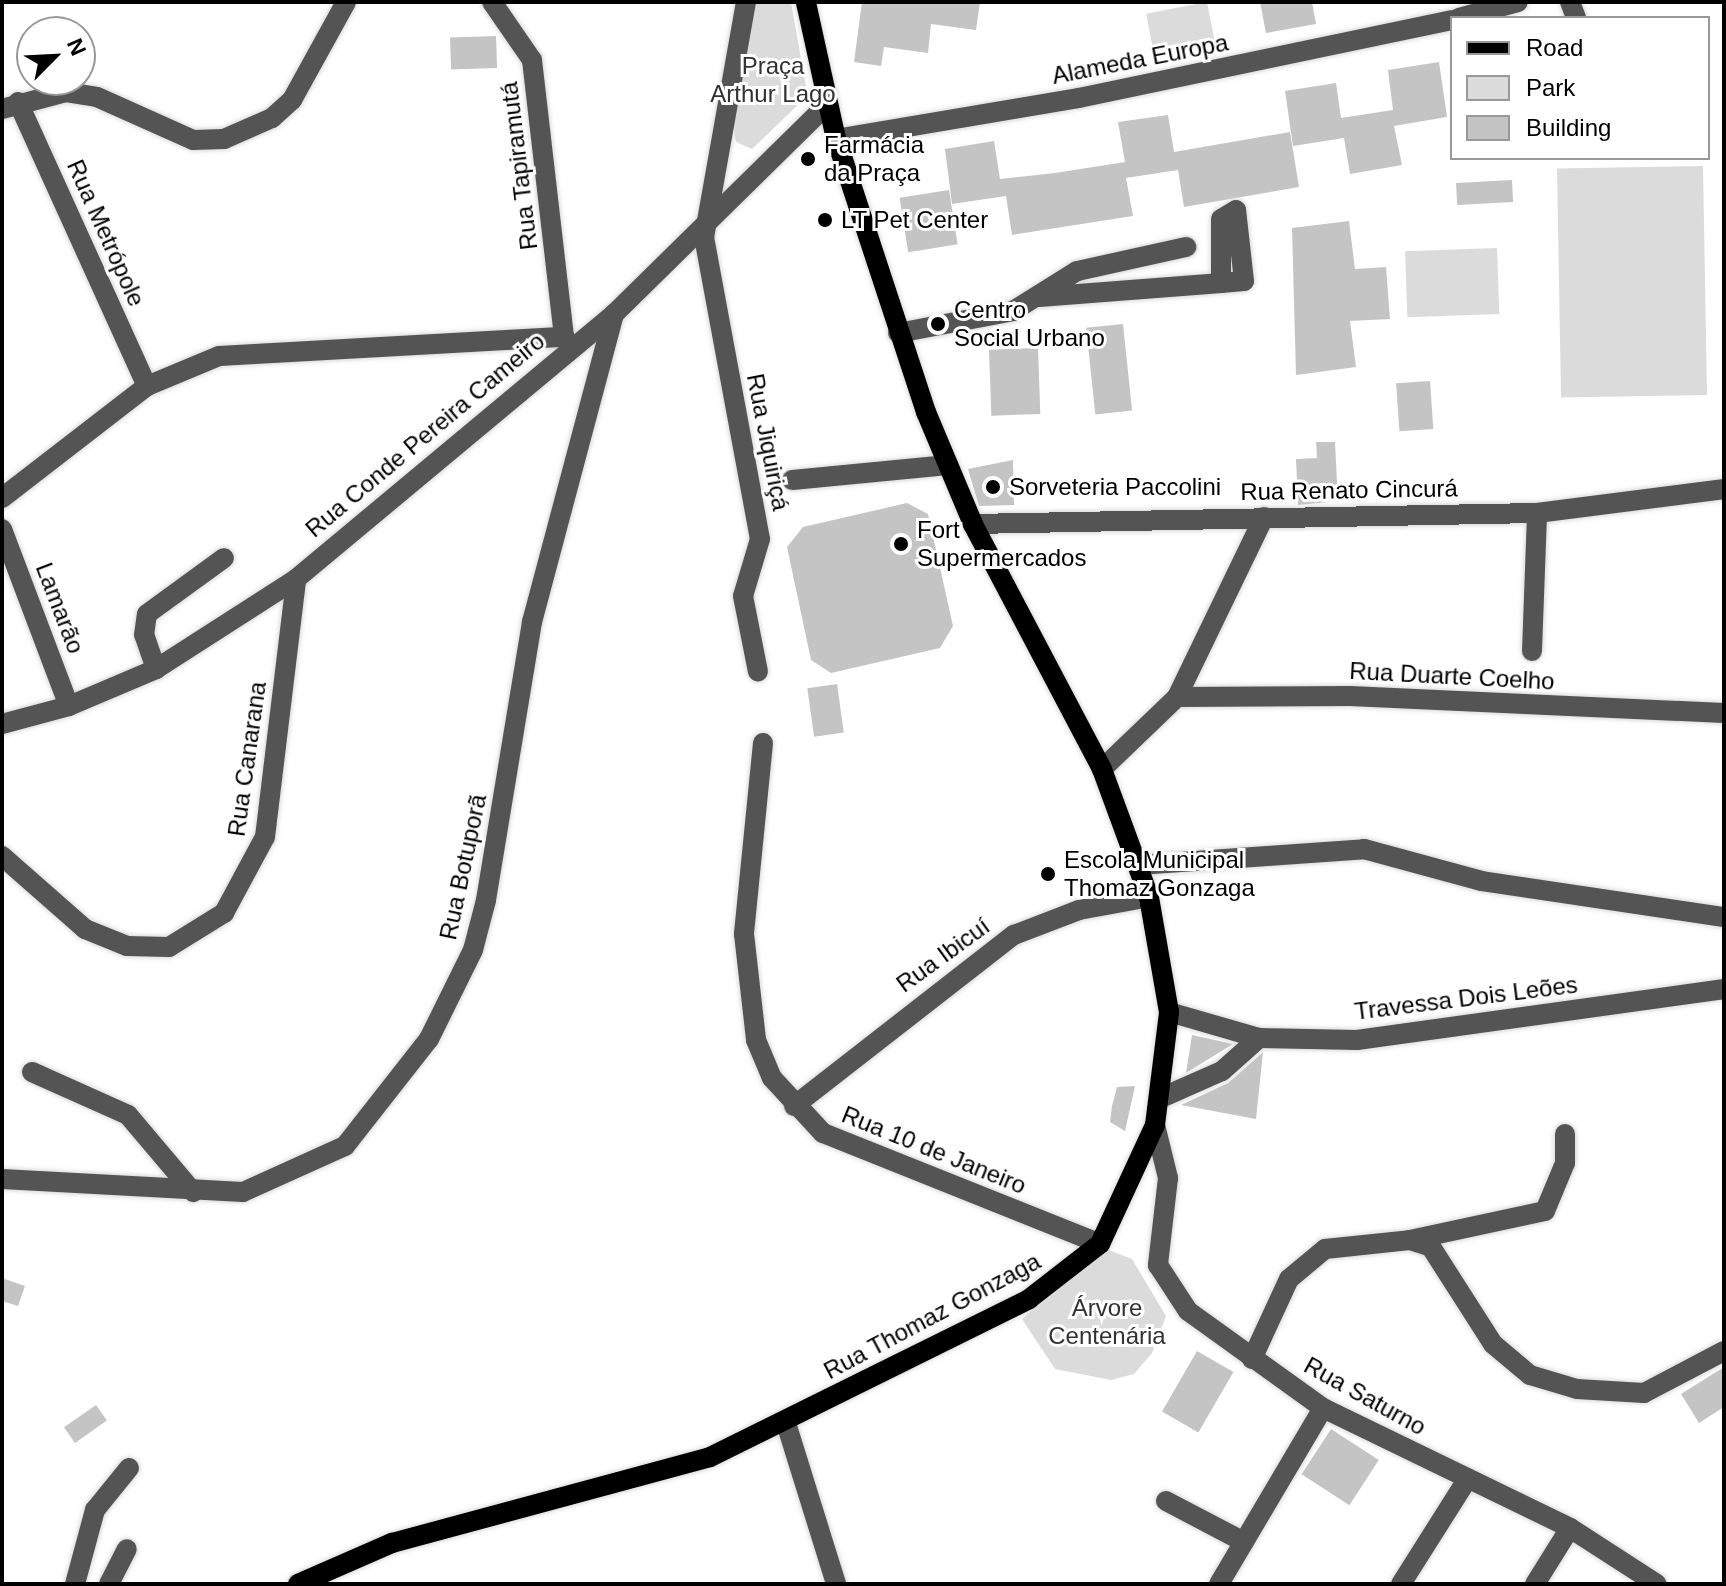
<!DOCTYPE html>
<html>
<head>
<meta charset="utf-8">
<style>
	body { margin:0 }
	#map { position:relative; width:1726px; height:1586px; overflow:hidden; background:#fff; font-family:Arial,sans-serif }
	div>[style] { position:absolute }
	.green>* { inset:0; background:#dbdbdb; transform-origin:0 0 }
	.building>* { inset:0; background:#c4c4c4; transform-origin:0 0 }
	.roads { filter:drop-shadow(0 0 2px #dbdbdb) drop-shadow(0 0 2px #dbdbdb) }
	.minor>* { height:20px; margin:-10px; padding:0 10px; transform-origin:10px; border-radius:10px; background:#545454 }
	.major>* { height:20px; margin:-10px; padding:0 10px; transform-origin:10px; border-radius:10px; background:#000 }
	.dots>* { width:22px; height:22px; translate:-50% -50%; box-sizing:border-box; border:4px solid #fff; border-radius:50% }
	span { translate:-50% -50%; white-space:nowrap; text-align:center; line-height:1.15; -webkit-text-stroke:6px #fff; paint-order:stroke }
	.street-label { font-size:24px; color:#000 }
	.park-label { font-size:24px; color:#323232 }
	.poi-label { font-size:24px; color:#000 }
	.left { translate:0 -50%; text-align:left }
	.frame { position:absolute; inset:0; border:4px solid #000; pointer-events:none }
	.legend { position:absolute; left:1450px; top:16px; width:260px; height:144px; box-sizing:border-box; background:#fff; border:2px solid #999; margin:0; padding:10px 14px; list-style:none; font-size:24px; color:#000 }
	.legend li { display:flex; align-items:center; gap:16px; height:40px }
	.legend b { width:40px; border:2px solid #999 }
	.north { position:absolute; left:16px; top:16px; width:80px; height:80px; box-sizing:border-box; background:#fff; border:2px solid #999; border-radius:50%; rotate:66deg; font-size:22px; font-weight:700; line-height:32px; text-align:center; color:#000 }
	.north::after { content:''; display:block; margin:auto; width:28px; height:36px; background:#000; clip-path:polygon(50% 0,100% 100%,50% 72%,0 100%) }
</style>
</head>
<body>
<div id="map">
	<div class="green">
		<div style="clip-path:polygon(756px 2px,791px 2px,806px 87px,805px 98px,752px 149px,736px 142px,731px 115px)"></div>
		<div style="left:1207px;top:2px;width:44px;height:62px;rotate:79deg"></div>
		<div style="left:1703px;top:166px;width:229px;height:146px;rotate:89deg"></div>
		<div style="left:1497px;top:248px;width:66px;height:92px;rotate:88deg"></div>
		<div style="clip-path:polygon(1103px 1248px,1132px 1259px,1166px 1316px,1152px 1353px,1134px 1374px,1111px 1380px,1055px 1369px,1022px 1319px)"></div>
	</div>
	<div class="building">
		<div style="clip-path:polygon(862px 2px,980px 2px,976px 30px,931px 24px,928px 53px,884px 47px,881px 66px,854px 62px)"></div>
		<div style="clip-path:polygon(1260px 2px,1312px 2px,1316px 24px,1266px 33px)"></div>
		<div style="left:496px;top:36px;width:32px;height:46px;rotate:88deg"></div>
		<div style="clip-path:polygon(1439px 62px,1447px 117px,1394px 126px,1402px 165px,1350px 174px,1344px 138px,1293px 146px,1285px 91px,1336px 83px,1341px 118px,1393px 110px,1388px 70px)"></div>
		<div style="clip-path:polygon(1168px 115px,1174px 152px,1290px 132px,1299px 187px,1184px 207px,1178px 170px,1126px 178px,1133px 216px,1012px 235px,1006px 196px,952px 204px,945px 149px,994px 141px,1000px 179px,1055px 173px,1125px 162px,1118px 122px)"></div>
		<div style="left:1512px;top:180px;width:22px;height:56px;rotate:87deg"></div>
		<div style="left:949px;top:190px;width:55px;height:50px;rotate:81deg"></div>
		<div style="clip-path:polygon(1349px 221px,1355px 269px,1386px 267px,1390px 319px,1350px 321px,1356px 367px,1296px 375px,1292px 228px)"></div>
		<div style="left:1123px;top:324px;width:87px;height:37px;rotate:84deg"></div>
		<div style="left:1038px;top:348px;width:66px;height:49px;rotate:88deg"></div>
		<div style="left:1430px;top:381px;width:48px;height:34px;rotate:86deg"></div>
		<div style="clip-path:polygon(1316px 442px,1335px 442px,1338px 501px,1298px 505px,1296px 459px,1317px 458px)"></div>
		<div style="clip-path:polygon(1013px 460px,1014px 505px,979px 506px,968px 469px)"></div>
		<div style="clip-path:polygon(907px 503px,928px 514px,953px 626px,940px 648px,831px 673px,811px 660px,787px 547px,803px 527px)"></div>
		<div style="left:837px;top:684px;width:49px;height:30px;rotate:82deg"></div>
		<div style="clip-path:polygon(1192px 1035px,1233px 1044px,1186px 1073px)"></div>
		<div style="clip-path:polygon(1263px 1052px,1256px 1119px,1181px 1105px,1228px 1083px)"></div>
		<div style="clip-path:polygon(1135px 1086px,1125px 1131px,1110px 1122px,1112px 1106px,1117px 1087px)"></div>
		<div style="clip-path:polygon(2px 1278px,25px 1286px,18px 1306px,2px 1301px)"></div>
		<div style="left:1197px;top:1351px;width:42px;height:70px;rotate:30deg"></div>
		<div style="clip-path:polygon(1724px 1367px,1724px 1407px,1699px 1423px,1681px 1394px)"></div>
		<div style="left:96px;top:1405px;width:19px;height:39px;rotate:55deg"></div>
		<div style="left:1331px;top:1429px;width:57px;height:54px;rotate:33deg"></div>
	</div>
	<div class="roads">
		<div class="minor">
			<div style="left:492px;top:2px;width:70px;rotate:55.4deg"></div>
			<div style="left:532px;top:60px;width:279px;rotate:83.4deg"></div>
			<div style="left:746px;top:2px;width:239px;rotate:100.1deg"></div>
			<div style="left:704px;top:237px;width:307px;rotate:79.5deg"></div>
			<div style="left:760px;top:539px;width:59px;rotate:106.6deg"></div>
			<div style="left:743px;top:596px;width:77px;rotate:78.8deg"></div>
			<div style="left:1570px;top:2px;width:17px;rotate:69deg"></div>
			<div style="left:1459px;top:18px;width:61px;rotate:-15.2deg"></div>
			<div style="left:18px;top:102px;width:312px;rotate:65.6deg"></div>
			<div style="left:2px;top:109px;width:66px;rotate:-14.9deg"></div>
			<div style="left:66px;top:92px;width:31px;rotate:9deg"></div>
			<div style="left:97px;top:97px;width:105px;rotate:24.1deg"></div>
			<div style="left:193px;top:140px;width:31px;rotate:-2deg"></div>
			<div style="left:224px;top:139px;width:52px;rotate:-23.6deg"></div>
			<div style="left:272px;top:118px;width:27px;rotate:-42deg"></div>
			<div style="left:292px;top:100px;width:112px;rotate:-61.1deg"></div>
			<div style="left:836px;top:139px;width:246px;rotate:-9.6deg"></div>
			<div style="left:1079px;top:98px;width:381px;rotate:-11.8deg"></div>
			<div style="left:1039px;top:297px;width:183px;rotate:-4.4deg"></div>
			<div style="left:1221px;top:283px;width:23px;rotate:-5deg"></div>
			<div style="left:1244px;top:281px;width:71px;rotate:-96.4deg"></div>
			<div style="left:1236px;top:210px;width:17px;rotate:149deg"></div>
			<div style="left:1221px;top:219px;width:64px;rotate:90deg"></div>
			<div style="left:898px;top:333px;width:117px;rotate:-10.8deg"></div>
			<div style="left:1013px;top:311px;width:75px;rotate:-32deg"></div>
			<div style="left:1077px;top:271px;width:112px;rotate:-12.4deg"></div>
			<div style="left:792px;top:480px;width:157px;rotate:-5.5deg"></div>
			<div style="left:2px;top:498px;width:183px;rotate:-37.7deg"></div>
			<div style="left:147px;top:386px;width:78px;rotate:-22.6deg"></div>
			<div style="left:219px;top:356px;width:346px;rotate:-3.2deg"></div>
			<div style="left:564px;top:337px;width:10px;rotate:53deg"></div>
			<div style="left:973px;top:524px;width:564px;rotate:-1.12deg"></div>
			<div style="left:1537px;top:513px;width:189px;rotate:-7.3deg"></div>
			<div style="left:2px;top:529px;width:189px;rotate:69.3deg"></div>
			<div style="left:1532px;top:651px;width:138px;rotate:-87.9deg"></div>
			<div style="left:156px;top:669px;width:36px;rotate:-109deg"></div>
			<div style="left:144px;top:635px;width:21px;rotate:-82deg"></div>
			<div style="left:147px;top:614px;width:95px;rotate:-36deg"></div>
			<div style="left:1177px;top:697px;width:173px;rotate:-0.3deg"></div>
			<div style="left:1350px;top:696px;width:374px;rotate:2.6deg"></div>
			<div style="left:2px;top:724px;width:69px;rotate:-15deg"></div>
			<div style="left:69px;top:706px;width:95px;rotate:-23deg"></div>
			<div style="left:156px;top:669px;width:166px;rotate:-32.7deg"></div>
			<div style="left:296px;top:579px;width:414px;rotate:-39.8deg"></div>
			<div style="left:614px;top:314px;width:298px;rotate:-44.5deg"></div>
			<div style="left:763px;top:743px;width:192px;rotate:95.7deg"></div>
			<div style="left:744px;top:934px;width:107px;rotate:83.5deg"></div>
			<div style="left:756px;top:1040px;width:41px;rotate:67.2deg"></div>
			<div style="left:772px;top:1078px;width:75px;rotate:47.2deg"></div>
			<div style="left:823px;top:1133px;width:298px;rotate:21.8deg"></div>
			<div style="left:1102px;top:769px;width:104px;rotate:-43.8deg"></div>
			<div style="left:1177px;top:697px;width:200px;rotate:-64.2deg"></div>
			<div style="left:2px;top:856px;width:111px;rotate:41.3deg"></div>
			<div style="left:85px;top:929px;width:45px;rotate:22deg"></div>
			<div style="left:127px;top:946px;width:42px;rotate:1.4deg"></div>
			<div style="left:169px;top:947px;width:65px;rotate:-31.7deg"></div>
			<div style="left:224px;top:913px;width:86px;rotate:-61.7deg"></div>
			<div style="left:265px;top:837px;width:260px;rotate:-83.1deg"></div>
			<div style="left:1138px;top:865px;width:227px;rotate:-4deg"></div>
			<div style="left:1364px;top:849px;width:122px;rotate:15.2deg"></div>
			<div style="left:1482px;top:881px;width:245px;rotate:8.5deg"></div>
			<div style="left:1169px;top:1012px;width:94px;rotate:16.1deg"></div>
			<div style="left:1259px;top:1038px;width:98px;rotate:1.2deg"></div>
			<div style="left:1357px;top:1040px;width:371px;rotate:-7.9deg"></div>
			<div style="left:32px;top:1072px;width:105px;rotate:24.1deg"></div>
			<div style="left:128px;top:1115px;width:101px;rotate:49.8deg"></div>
			<div style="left:1163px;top:1097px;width:64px;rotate:-23.8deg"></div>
			<div style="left:1222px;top:1071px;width:50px;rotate:-41.7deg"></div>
			<div style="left:794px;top:1106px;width:279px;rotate:-37.9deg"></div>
			<div style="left:1014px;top:935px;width:70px;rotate:-21deg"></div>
			<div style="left:1079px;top:910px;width:71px;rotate:-10.5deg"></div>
			<div style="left:1155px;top:1125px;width:55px;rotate:76.2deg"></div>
			<div style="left:1168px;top:1178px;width:88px;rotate:96.6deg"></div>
			<div style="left:1158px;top:1265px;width:55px;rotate:56.9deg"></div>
			<div style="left:1188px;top:1311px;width:166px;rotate:35.7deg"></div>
			<div style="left:1323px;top:1408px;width:275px;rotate:25.9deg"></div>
			<div style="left:1570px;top:1528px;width:103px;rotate:32.8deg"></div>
			<div style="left:2px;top:1179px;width:241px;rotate:3.1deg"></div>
			<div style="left:243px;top:1192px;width:112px;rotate:-24.3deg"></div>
			<div style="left:345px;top:1146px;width:136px;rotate:-51.9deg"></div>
			<div style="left:429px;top:1039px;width:99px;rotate:-63.7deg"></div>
			<div style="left:473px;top:950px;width:52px;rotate:-75.4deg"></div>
			<div style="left:486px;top:900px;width:282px;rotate:-80.6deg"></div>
			<div style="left:532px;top:622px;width:319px;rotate:-75.1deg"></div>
			<div style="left:1410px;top:1240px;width:22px;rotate:18deg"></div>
			<div style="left:1431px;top:1247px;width:115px;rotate:57.4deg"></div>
			<div style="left:1493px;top:1344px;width:48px;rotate:40deg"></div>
			<div style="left:1530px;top:1375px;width:49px;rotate:16.6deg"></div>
			<div style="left:1577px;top:1389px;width:67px;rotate:3.4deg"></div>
			<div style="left:1644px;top:1393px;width:90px;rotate:-27.7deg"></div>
			<div style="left:1252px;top:1359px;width:88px;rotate:-65.2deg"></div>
			<div style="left:1289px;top:1279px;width:47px;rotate:-39.8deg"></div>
			<div style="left:1325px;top:1249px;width:85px;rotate:-6deg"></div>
			<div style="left:1410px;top:1240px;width:138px;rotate:-12.1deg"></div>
			<div style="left:1545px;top:1211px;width:52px;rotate:-67.4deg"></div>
			<div style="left:1565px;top:1163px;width:29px;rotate:-90deg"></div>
			<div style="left:786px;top:1423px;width:169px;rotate:72.7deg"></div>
			<div style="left:1166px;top:1501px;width:88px;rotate:27.7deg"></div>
			<div style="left:75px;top:1584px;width:77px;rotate:-74.9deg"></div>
			<div style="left:95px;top:1510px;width:54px;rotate:-51deg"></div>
			<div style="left:109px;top:1584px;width:39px;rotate:-63deg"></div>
			<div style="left:1219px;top:1584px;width:204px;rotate:-59.4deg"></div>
			<div style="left:1401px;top:1584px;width:125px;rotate:-57.7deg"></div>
			<div style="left:1535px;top:1584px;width:66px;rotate:-58deg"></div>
		</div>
		<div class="major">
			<div style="left:298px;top:1584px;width:103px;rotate:-23.6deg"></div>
			<div style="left:392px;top:1543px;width:329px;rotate:-15.1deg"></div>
			<div style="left:710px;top:1457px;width:356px;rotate:-26.3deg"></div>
			<div style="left:1029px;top:1299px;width:90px;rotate:-37.8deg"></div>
			<div style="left:1100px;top:1244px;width:131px;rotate:-65.2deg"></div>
			<div style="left:1155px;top:1125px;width:114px;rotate:-82.9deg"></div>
			<div style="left:1169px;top:1012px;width:117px;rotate:-99.9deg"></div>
			<div style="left:1149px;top:897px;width:136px;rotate:-110.2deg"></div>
			<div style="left:1102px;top:769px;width:277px;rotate:-117.8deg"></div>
			<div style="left:973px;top:524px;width:121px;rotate:-112.8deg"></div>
			<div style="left:926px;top:412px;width:287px;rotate:-108.2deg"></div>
			<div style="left:836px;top:139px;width:140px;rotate:-102.4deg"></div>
		</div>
	</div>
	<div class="dots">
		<div style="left:808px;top:159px;background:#000"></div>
		<div style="left:825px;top:220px;background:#000"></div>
		<div style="left:938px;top:324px;background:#000"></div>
		<div style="left:993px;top:487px;background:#000"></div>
		<div style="left:901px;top:544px;background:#000"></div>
		<div style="left:1048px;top:874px;background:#000"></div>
	</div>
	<div class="street-label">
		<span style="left:1140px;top:59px;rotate:-11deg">Alameda Europa</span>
		<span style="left:519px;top:166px;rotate:-97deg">Rua Tapiramutá</span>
		<span style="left:106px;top:233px;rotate:66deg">Rua Metrópole</span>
		<span style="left:425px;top:435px;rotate:-40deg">Rua Conde Pereira Cameiro</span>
		<span style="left:768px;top:442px;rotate:79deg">Rua Jiquiriçá</span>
		<span style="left:1349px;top:490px;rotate:-1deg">Rua Renato Cincurá</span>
		<span style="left:60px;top:608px;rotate:69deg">Lamarão</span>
		<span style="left:1452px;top:676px;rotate:3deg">Rua Duarte Coelho</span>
		<span style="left:247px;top:759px;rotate:-82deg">Rua Canarana</span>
		<span style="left:463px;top:867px;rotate:-78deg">Rua Botuporã</span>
		<span style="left:943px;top:955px;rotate:-36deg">Rua Ibicuí</span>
		<span style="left:1466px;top:998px;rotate:-7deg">Travessa Dois Leões</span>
		<span style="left:934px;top:1150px;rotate:22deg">Rua 10 de Janeiro</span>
		<span style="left:932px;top:1316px;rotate:-28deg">Rua Thomaz Gonzaga</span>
		<span style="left:1365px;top:1396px;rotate:29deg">Rua Saturno</span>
	</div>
	<div class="park-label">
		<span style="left:773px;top:80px">Praça<br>Arthur Lago</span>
		<span style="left:1107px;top:1322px">Árvore<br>Centenária</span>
	</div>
	<div class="poi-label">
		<span class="left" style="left:824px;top:159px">Farmácia<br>da Praça</span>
		<span class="left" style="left:841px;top:220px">LT Pet Center</span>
		<span class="left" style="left:954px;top:324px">Centro<br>Social Urbano</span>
		<span class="left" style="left:1009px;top:487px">Sorveteria Paccolini</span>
		<span class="left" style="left:917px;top:544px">Fort<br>Supermercados</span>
		<span class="left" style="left:1064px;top:874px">Escola Municipal<br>Thomaz Gonzaga</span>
	</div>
	<div class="frame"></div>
	<ul class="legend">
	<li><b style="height:10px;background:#000"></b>Road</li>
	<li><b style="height:22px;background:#dbdbdb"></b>Park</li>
	<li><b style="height:22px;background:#c4c4c4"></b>Building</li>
	</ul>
	<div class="north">N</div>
</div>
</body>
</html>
